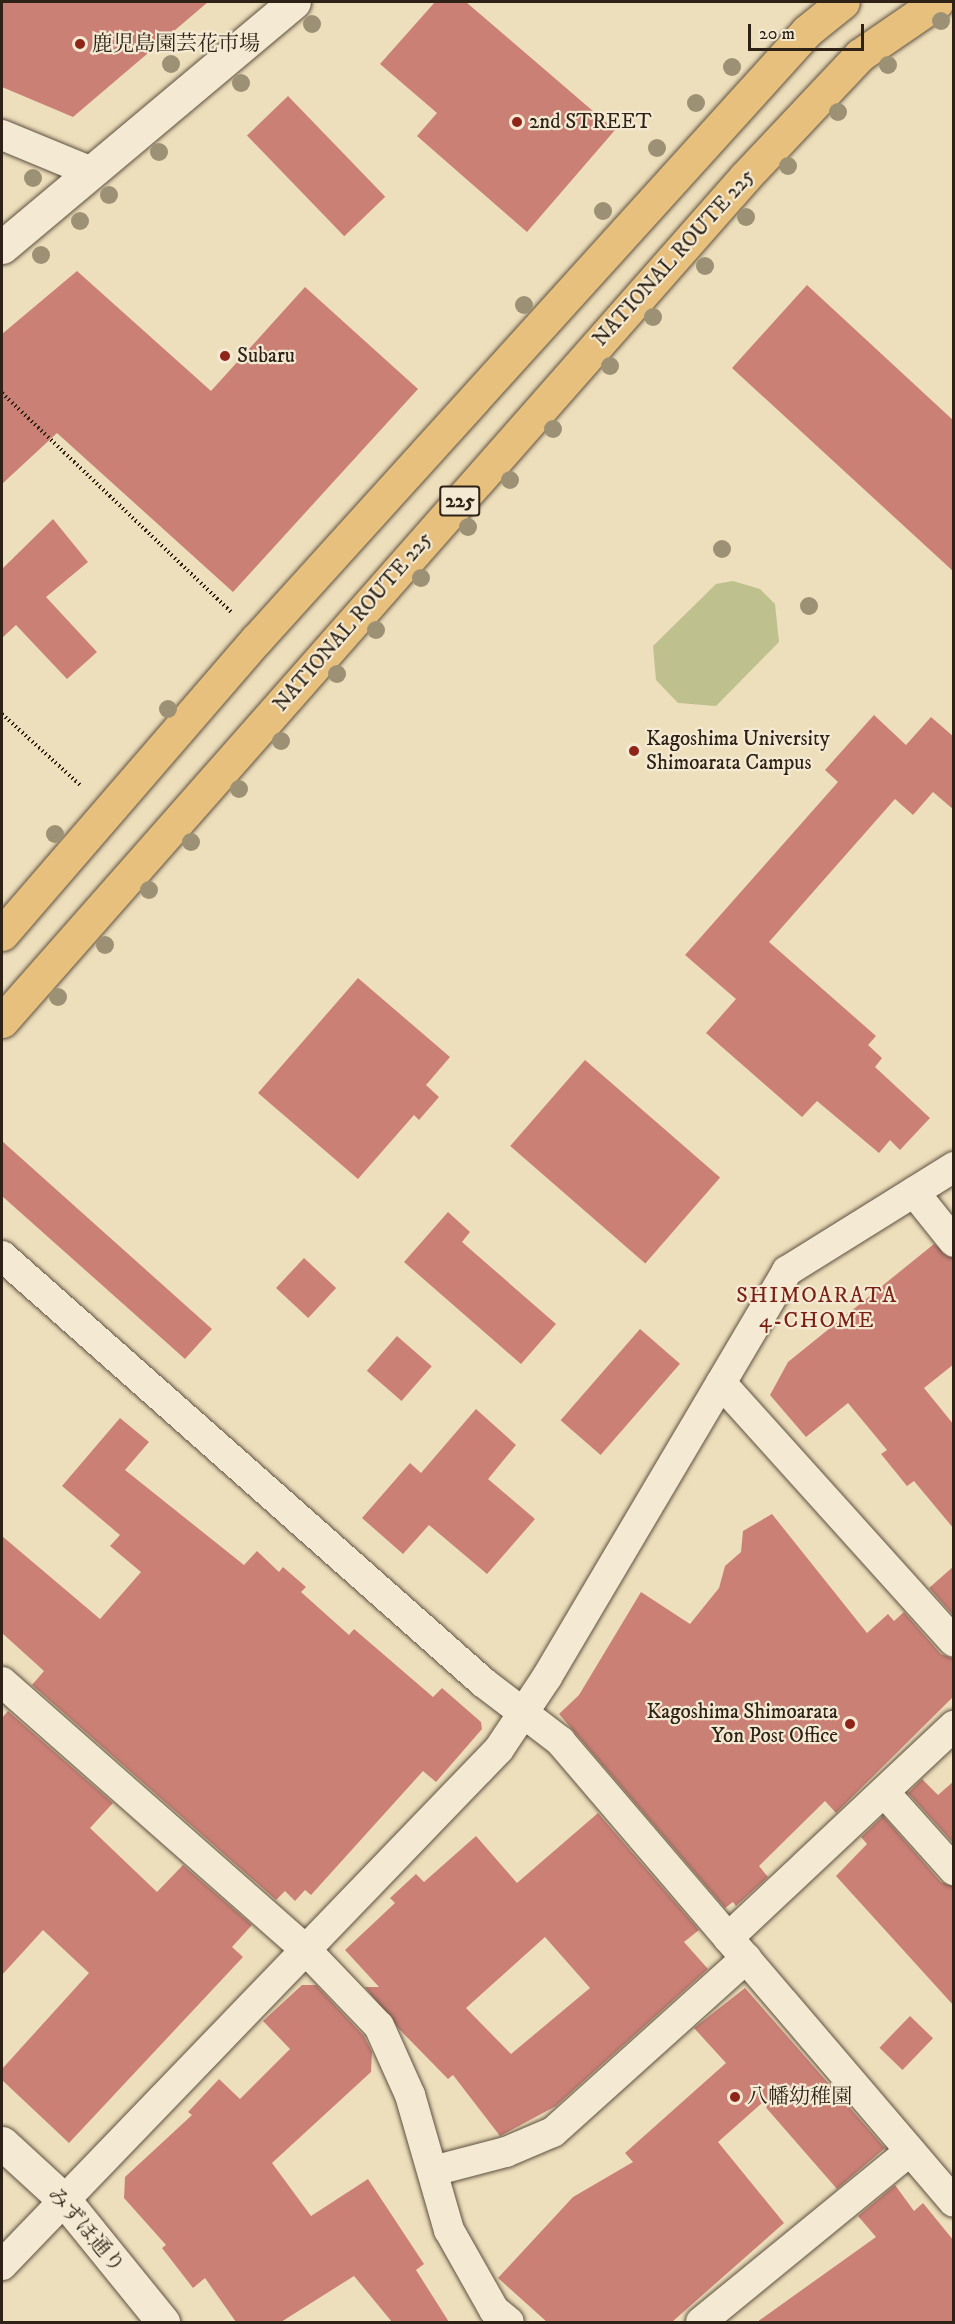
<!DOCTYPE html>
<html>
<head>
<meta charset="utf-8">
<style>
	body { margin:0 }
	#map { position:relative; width:955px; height:2324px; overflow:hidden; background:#eedfbc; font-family:"IM FELL DW Pica","Noto Serif JP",serif }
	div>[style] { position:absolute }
	.green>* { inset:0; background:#bec08d }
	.building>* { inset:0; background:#cb8076; transform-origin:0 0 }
	.path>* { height:4px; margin-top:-2px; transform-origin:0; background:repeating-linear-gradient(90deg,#2e2216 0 1.5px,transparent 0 4.5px) }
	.roads { filter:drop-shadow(0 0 2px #5e5140) drop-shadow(0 0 2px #5e5140) }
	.street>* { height:30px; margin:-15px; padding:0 15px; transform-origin:15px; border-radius:15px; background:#f4ead3 }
	.secondary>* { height:33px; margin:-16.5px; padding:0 16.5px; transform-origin:16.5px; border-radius:16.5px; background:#f4ead3 }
	.highway>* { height:33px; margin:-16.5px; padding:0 16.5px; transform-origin:16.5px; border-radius:16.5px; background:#e7c07e }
	.trees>* { width:18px; height:18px; margin:-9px; border-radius:50%; background:#9c9174 }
	.dots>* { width:16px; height:16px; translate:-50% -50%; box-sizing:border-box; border:3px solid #f4ead3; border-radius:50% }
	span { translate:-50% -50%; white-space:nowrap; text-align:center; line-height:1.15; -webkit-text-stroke:4.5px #f4ead3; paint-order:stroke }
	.shield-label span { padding:2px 4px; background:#f4ead3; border:2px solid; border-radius:4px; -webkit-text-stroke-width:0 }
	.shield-label { font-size:20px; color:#2e2216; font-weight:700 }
	.poi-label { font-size:21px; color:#2e2216 }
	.left { translate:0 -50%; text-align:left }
	.right { translate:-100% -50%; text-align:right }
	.street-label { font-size:21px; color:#2e2216 }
	.neighbourhood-label { font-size:22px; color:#7a1f14; letter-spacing:1.5px }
	.frame { position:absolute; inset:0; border:3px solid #2e2216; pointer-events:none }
	.scale { position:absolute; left:748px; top:24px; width:116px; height:27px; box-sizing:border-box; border:3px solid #2e2216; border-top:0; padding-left:8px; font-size:18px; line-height:21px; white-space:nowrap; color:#2e2216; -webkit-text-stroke:4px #f4ead3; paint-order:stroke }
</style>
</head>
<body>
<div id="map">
	<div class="green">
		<div style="clip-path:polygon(733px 581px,760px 589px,775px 604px,779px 642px,716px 706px,678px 703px,656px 680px,653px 646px,716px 584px)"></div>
	</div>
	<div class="building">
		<div style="clip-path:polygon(2px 2px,208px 2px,73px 117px,2px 87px)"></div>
		<div style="clip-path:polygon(435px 2px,466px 2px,615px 130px,527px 232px,417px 136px,437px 113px,380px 64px)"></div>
		<div style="left:288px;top:96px;width:140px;height:57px;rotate:46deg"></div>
		<div style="clip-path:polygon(77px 271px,211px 391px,305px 287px,418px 389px,233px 592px,57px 433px,2px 484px,2px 334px)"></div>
		<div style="clip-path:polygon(807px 285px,954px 421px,954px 572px,732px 368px)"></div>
		<div style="clip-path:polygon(53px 519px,88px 562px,46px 597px,97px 652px,67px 679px,16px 625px,2px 638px,2px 569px)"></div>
		<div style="clip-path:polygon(874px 715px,906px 745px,931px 717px,954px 737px,954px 810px,933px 792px,913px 815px,895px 799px,769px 942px,876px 1036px,868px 1045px,882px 1058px,875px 1067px,930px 1118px,900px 1150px,890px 1140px,879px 1153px,817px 1101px,802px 1117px,706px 1033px,736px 999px,685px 955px,838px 782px,825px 770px)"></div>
		<div style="clip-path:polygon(358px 978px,450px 1057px,426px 1085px,439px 1097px,419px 1120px,414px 1115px,358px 1179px,258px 1093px)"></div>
		<div style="left:585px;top:1060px;width:179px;height:114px;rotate:41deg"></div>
		<div style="clip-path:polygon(2px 1141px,212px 1329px,185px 1359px,2px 1196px)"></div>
		<div style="clip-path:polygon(448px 1212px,470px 1232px,462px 1242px,556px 1324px,521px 1364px,404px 1262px)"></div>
		<div style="clip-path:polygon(934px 1244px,954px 1259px,954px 1364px,924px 1388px,954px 1425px,954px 1529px,914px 1481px,907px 1486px,881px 1454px,887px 1450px,848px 1403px,806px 1437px,770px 1395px,788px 1362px)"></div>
		<div style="left:304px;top:1258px;width:44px;height:41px;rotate:43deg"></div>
		<div style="left:640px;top:1329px;width:53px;height:121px;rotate:41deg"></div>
		<div style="left:397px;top:1336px;width:46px;height:46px;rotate:41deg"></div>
		<div style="clip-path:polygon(476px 1409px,516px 1445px,488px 1479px,535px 1519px,487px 1574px,429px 1525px,403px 1554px,362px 1518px,410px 1463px,421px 1473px)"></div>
		<div style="clip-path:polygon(120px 1418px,149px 1442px,125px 1470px,244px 1565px,257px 1551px,279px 1572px,283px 1567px,306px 1587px,301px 1592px,349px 1635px,354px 1629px,433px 1697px,442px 1688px,481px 1722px,482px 1729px,436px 1782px,423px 1771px,311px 1895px,305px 1890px,295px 1901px,285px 1891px,276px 1900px,32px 1685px,44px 1671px,2px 1633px,2px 1536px,100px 1619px,141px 1572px,110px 1546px,120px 1535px,62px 1486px)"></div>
		<div style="clip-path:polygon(772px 1514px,867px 1633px,888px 1614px,894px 1621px,904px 1612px,941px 1654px,954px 1659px,954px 1696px,836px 1813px,825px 1801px,759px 1866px,768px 1877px,736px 1906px,733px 1902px,725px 1908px,559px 1714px,579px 1695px,641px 1592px,690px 1624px,719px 1588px,725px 1566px,741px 1552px,743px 1531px)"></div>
		<div style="clip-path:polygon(954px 1566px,954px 1616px,929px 1588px)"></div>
		<div style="clip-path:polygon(8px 1711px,113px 1803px,90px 1828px,157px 1892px,183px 1865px,252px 1925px,232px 1947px,243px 1957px,69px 2143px,2px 2080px,2px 2069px,89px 1973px,43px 1930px,2px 1975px,2px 1718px)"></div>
		<div style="clip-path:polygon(922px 1779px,938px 1795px,954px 1781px,954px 1844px,908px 1793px)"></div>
		<div style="clip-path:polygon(evenodd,598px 1813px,699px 1930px,684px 1942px,708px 1969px,556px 2106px,500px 2136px,453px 2075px,448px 2079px,400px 2030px,365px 1987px,379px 1987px,345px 1950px,395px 1903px,390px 1898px,416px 1874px,424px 1882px,476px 1836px,517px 1883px,598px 1813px,545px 1937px,590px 1988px,511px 2054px,466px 2008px,545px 1937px)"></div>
		<div style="clip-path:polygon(883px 1816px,941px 1882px,954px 1887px,954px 2006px,836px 1876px,867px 1844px,861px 1837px)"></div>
		<div style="clip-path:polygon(302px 1985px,316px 1985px,364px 2036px,372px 2052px,371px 2072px,272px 2163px,311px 2216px,368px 2179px,424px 2264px,416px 2270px,449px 2322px,392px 2322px,354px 2276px,281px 2322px,236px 2322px,205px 2278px,193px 2288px,162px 2248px,166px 2245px,124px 2198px,125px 2177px,192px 2115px,188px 2112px,219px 2079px,240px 2099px,290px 2049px,263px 2021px)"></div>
		<div style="clip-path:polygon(745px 1988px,885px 2148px,837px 2189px,762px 2103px,718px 2142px,784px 2223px,672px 2322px,547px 2322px,498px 2278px,573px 2197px,633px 2162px,625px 2153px,726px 2063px,694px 2028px)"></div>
		<div style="left:910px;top:2016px;width:32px;height:44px;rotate:44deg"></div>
		<div style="clip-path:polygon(895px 2185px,914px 2211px,923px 2203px,954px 2241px,954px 2322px,757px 2322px,876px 2237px,858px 2216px)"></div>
	</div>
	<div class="path">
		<div style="left:2px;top:393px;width:318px;rotate:43.7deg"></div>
		<div style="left:2px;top:714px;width:107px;rotate:42.3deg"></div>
	</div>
	<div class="roads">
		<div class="street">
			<div style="left:2px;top:135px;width:94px;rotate:22.5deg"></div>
			<div style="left:914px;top:1192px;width:64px;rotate:51.3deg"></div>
			<div style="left:2px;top:1256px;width:644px;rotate:41.54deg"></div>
			<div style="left:484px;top:1683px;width:96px;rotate:37.3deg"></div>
			<div style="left:560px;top:1741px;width:606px;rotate:49.48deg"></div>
			<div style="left:721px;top:1383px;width:348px;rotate:48deg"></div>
			<div style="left:2px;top:1682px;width:405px;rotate:41.4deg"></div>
			<div style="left:306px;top:1950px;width:105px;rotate:46.2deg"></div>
			<div style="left:379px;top:2026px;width:76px;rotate:65.8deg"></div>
			<div style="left:410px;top:2095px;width:141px;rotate:73.9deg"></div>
			<div style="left:449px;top:2230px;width:92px;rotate:60.6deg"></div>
			<div style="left:494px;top:2310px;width:19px;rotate:39deg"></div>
			<div style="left:884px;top:1792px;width:105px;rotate:48.1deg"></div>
			<div style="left:728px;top:1938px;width:310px;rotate:-43.2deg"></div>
			<div style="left:433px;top:2171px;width:75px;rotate:-14.6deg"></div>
			<div style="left:506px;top:2152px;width:51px;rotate:-23.1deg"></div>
			<div style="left:553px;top:2132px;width:260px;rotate:-42deg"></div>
			<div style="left:2px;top:2265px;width:716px;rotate:-46.07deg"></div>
			<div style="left:499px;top:1749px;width:87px;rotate:-56.3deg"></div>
			<div style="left:547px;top:1677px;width:472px;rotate:-59.4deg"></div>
			<div style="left:787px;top:1271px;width:197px;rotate:-31.9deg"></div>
			<div style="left:701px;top:2322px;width:270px;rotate:-39.3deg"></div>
		</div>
		<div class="secondary">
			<div style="left:2px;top:247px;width:381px;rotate:-40deg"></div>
			<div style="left:2px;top:2143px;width:86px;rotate:42.6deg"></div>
			<div style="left:65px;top:2201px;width:156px;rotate:51deg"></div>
		</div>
		<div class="highway">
			<div style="left:2px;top:934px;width:389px;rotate:-49.2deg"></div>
			<div style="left:256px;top:640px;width:821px;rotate:-47.86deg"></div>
			<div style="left:807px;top:31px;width:46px;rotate:-38.9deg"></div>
			<div style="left:2px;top:1021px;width:1124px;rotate:-48.64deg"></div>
			<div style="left:745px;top:177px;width:168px;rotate:-46.7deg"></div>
			<div style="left:860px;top:55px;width:93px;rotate:-34.5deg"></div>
		</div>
	</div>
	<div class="trees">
		<div style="left:941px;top:21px"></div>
		<div style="left:312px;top:24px"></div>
		<div style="left:171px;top:64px"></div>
		<div style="left:888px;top:65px"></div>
		<div style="left:732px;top:67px"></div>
		<div style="left:241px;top:83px"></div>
		<div style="left:696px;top:103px"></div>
		<div style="left:838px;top:112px"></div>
		<div style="left:657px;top:148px"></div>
		<div style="left:159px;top:152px"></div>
		<div style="left:788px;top:166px"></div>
		<div style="left:33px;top:178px"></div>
		<div style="left:109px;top:195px"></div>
		<div style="left:603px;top:211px"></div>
		<div style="left:746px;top:217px"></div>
		<div style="left:80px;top:221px"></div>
		<div style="left:41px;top:255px"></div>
		<div style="left:705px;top:266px"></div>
		<div style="left:524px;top:305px"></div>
		<div style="left:653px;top:317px"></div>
		<div style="left:610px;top:366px"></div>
		<div style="left:553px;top:429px"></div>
		<div style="left:510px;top:480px"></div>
		<div style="left:468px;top:527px"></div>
		<div style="left:722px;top:549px"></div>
		<div style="left:421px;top:578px"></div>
		<div style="left:809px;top:606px"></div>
		<div style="left:376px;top:630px"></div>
		<div style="left:337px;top:674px"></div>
		<div style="left:168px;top:709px"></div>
		<div style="left:281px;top:741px"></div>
		<div style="left:239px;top:789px"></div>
		<div style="left:55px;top:834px"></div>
		<div style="left:191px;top:842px"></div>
		<div style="left:149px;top:890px"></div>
		<div style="left:105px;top:945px"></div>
		<div style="left:58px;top:997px"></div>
	</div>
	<div class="dots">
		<div style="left:80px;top:44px;background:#8f2418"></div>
		<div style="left:517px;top:122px;background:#8f2418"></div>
		<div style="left:225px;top:356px;background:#8f2418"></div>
		<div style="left:634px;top:751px;background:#8f2418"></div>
		<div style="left:850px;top:1724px;background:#8f2418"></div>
		<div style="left:735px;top:2097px;background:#8f2418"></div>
	</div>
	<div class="shield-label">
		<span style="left:460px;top:501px">225</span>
	</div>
	<div class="poi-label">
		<span class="left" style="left:92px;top:44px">鹿児島園芸花市場</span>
		<span class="left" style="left:529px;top:122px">2nd STREET</span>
		<span class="left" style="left:237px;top:356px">Subaru</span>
		<span class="left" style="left:646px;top:751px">Kagoshima University<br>Shimoarata Campus</span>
		<span class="right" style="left:838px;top:1724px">Kagoshima Shimoarata<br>Yon Post Office</span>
		<span class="left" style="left:747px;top:2097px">八幡幼稚園</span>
	</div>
	<div class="street-label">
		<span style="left:674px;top:258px;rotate:-48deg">NATIONAL ROUTE 225</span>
		<span style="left:353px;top:622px;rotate:-49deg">NATIONAL ROUTE 225</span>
		<span style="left:86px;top:2230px;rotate:49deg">みずほ通り</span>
	</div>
	<div class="neighbourhood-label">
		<span style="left:817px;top:1308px">SHIMOARATA<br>4-CHOME</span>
	</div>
	<div class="frame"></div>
	<div class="scale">20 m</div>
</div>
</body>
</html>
